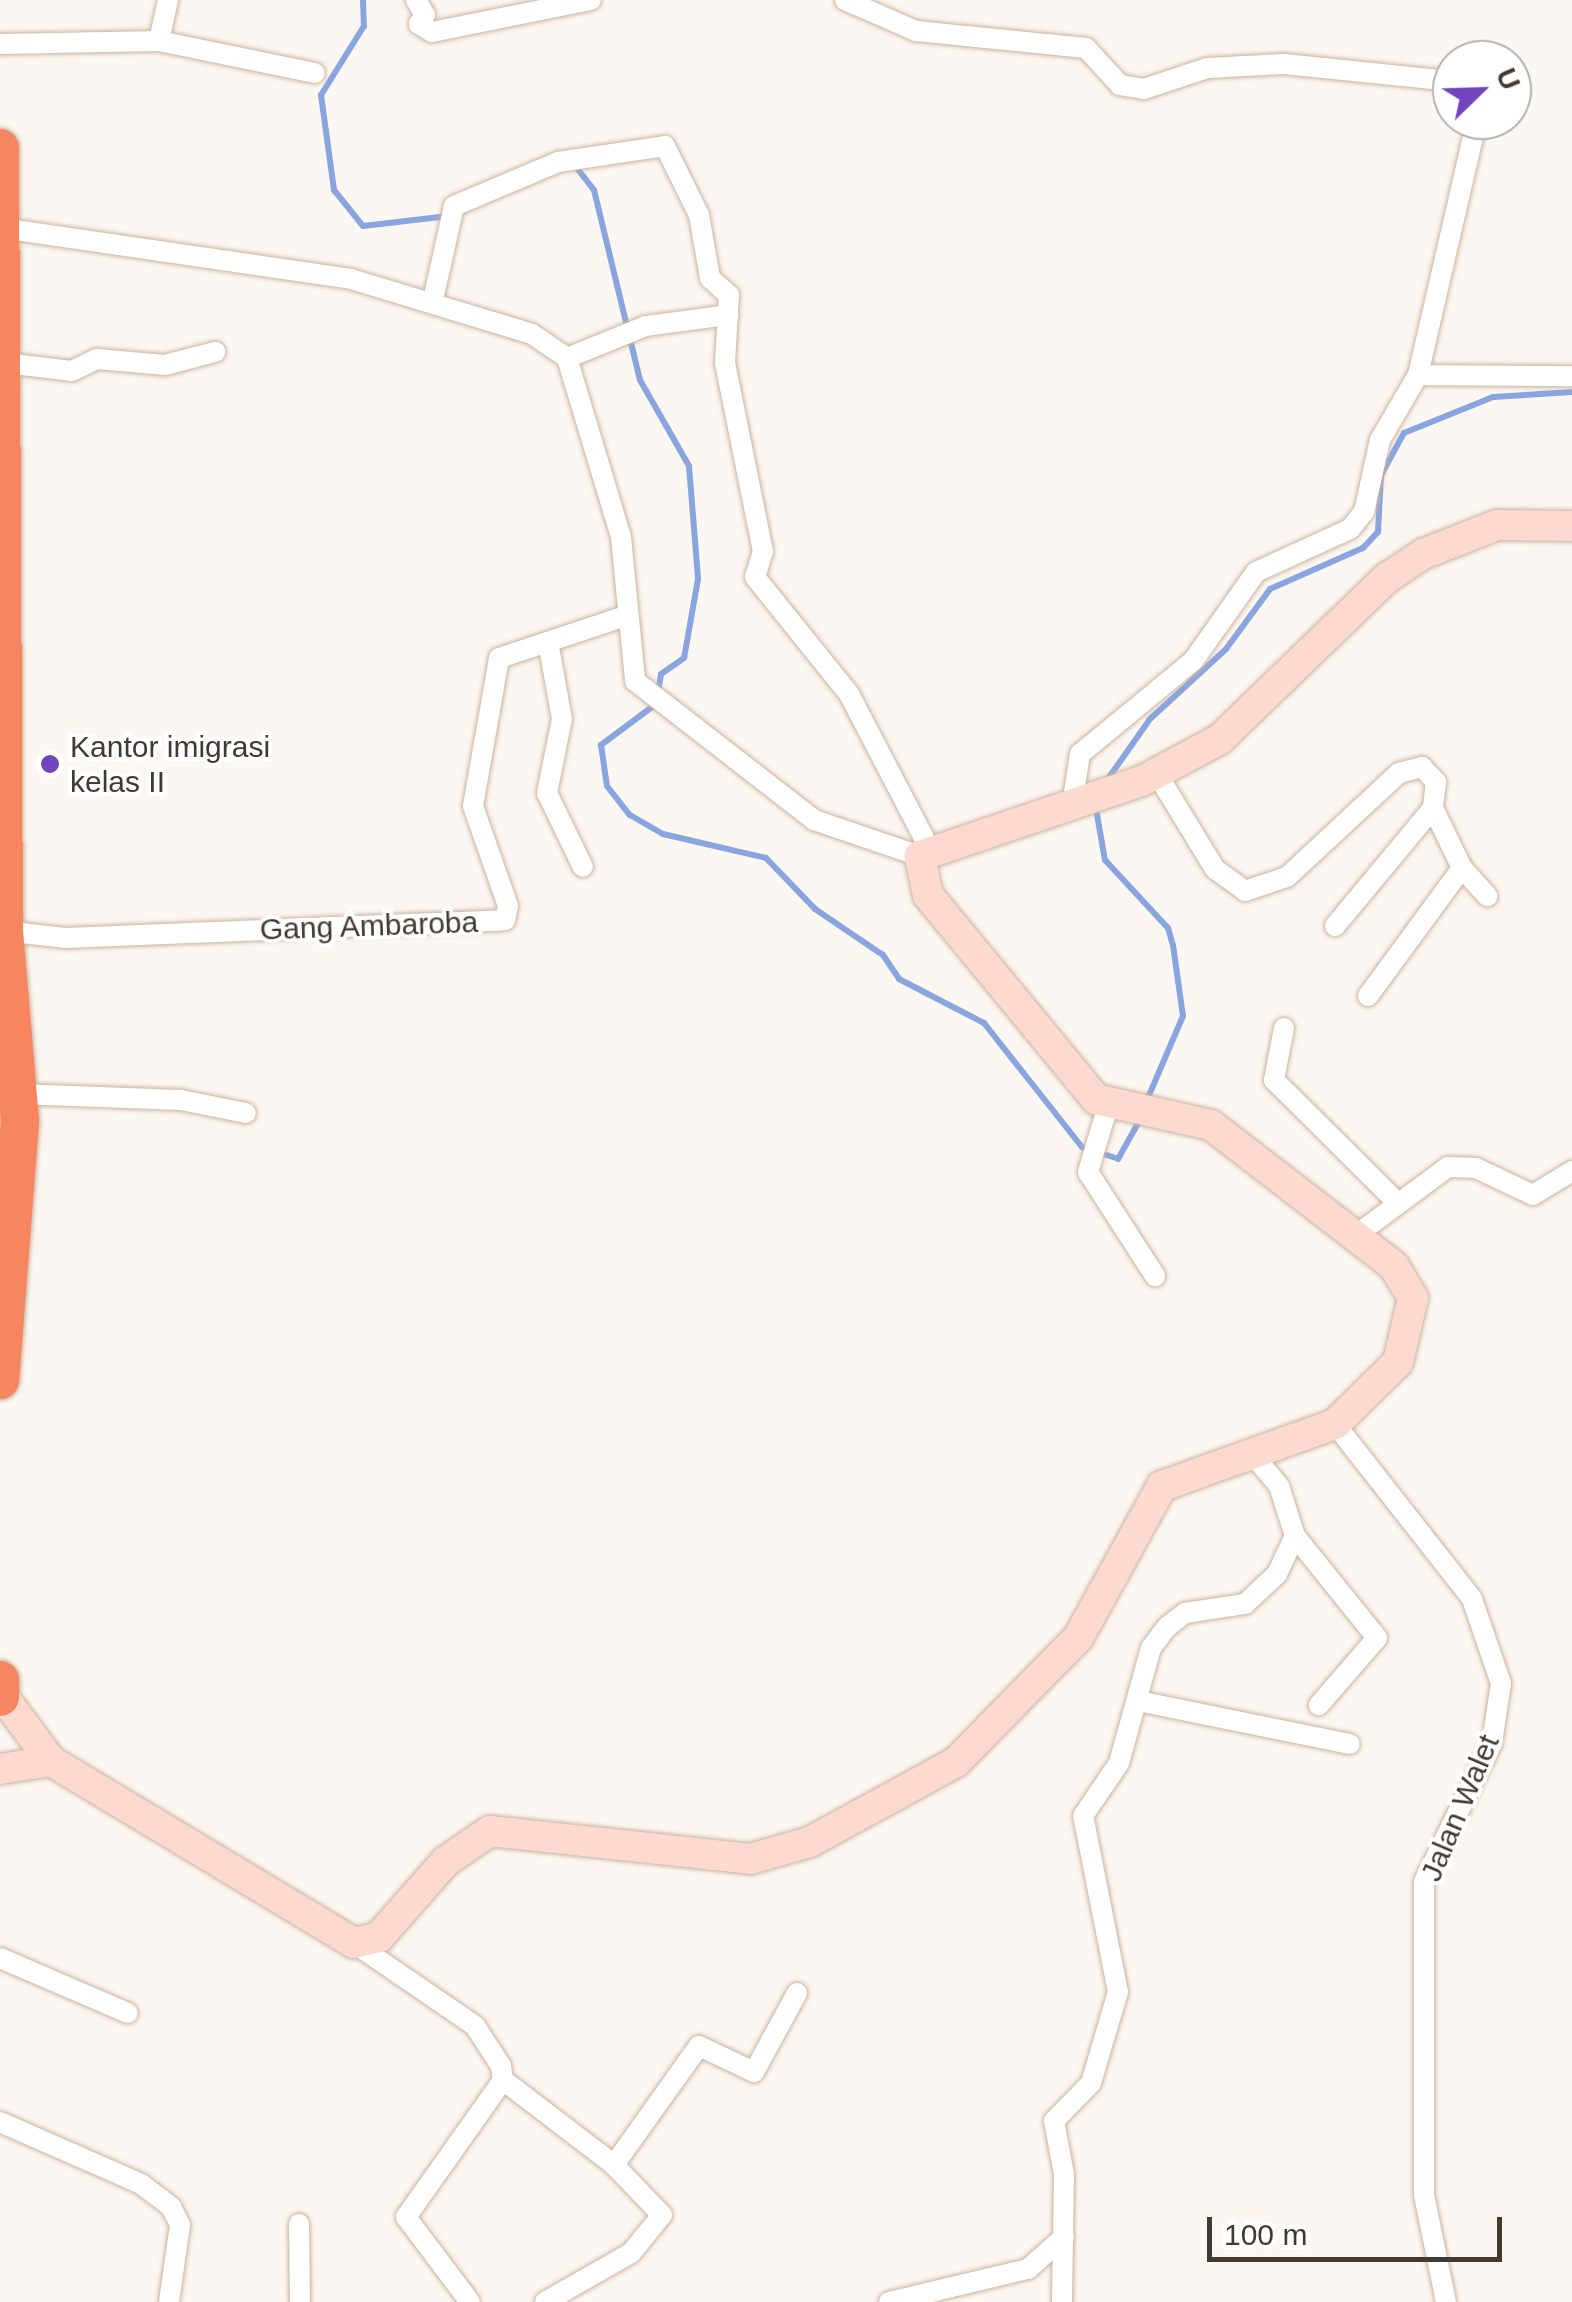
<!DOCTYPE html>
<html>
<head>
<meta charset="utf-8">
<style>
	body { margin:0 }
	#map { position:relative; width:1572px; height:2302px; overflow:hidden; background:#fcf7f2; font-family:Arial,sans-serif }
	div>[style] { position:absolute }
	.stream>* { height:6px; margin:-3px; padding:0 3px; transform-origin:3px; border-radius:3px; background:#89a5df }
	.roads { filter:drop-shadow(0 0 2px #cbb39d) drop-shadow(0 0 2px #cbb39d) }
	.street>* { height:20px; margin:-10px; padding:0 10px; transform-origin:10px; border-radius:10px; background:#fff }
	.secondary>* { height:30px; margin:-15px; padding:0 15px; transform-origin:15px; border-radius:15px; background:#fcdacf }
	.highway>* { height:38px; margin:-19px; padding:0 19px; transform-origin:19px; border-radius:19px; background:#f68560 }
	.dots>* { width:28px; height:28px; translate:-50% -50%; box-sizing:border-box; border:5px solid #fff; border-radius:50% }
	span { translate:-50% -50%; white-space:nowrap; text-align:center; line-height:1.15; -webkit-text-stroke:8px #fff; paint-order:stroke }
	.poi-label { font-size:30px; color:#433930 }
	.left { translate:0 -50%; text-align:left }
	.street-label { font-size:30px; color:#433930 }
	.north { position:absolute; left:1432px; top:40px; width:100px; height:100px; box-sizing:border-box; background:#fff; border:2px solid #b4b0ac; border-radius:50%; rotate:67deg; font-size:28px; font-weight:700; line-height:40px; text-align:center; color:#433930 }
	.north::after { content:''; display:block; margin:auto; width:35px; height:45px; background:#7145bd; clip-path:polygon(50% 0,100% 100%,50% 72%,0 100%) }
	.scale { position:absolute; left:1207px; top:2217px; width:295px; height:45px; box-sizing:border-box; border:5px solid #433930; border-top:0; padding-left:12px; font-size:30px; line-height:35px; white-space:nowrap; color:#433930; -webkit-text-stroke:8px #fff; paint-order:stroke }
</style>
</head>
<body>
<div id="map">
	<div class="stream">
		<div style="left:363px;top:0;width:26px;rotate:88deg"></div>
		<div style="left:364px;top:26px;width:81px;rotate:121.9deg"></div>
		<div style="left:321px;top:95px;width:96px;rotate:82.2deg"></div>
		<div style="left:334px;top:190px;width:46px;rotate:51.1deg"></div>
		<div style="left:363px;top:226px;width:86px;rotate:-6.7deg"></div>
		<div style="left:576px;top:167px;width:29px;rotate:52deg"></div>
		<div style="left:594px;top:190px;width:195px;rotate:76.4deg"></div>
		<div style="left:640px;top:380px;width:99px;rotate:60.3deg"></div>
		<div style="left:689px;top:466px;width:113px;rotate:85.4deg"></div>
		<div style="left:698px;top:579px;width:80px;rotate:100deg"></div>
		<div style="left:684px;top:658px;width:28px;rotate:145deg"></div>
		<div style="left:661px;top:674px;width:30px;rotate:99deg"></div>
		<div style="left:656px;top:704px;width:69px;rotate:143.3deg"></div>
		<div style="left:601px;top:745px;width:41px;rotate:81.7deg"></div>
		<div style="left:607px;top:786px;width:37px;rotate:52deg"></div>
		<div style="left:630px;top:815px;width:38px;rotate:30deg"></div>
		<div style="left:663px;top:834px;width:106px;rotate:13.1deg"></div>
		<div style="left:766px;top:858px;width:71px;rotate:46.1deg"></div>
		<div style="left:815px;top:909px;width:82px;rotate:34.1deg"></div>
		<div style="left:883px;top:955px;width:29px;rotate:56deg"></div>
		<div style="left:899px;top:979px;width:96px;rotate:27.4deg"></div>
		<div style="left:984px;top:1023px;width:158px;rotate:51.7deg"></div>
		<div style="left:1082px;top:1147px;width:38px;rotate:18deg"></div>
		<div style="left:1118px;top:1159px;width:49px;rotate:-60.8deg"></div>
		<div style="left:1105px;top:783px;width:78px;rotate:-54.9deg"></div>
		<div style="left:1150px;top:719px;width:103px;rotate:-42.6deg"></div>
		<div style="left:1226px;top:649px;width:74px;rotate:-53.7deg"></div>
		<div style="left:1270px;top:589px;width:102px;rotate:-23.8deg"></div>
		<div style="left:1363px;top:548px;width:22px;rotate:-47deg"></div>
		<div style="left:1378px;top:532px;width:57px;rotate:-87deg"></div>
		<div style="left:1381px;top:475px;width:48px;rotate:-61.3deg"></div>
		<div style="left:1404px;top:433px;width:96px;rotate:-22deg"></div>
		<div style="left:1493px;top:397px;width:79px;rotate:-3.6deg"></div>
		<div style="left:1096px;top:809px;width:52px;rotate:80deg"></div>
		<div style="left:1105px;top:860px;width:93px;rotate:47.2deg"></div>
		<div style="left:1168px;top:928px;width:18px;rotate:74deg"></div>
		<div style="left:1173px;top:945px;width:72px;rotate:82deg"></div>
		<div style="left:1183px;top:1016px;width:91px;rotate:113.2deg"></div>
	</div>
	<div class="roads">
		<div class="street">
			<div style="left:416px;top:0;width:17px;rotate:59deg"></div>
			<div style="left:425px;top:15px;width:11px;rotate:124deg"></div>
			<div style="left:419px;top:24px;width:15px;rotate:32deg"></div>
			<div style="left:432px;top:32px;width:162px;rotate:-11.4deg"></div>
			<div style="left:845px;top:0;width:77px;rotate:23.6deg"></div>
			<div style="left:916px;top:31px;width:171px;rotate:5.7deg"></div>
			<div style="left:1086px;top:48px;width:50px;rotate:47.4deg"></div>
			<div style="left:1120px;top:85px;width:24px;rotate:9deg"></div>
			<div style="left:1144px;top:89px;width:66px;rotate:-18.4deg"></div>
			<div style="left:1207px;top:68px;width:77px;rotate:-3deg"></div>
			<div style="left:1284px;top:64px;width:169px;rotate:5.8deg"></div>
			<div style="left:159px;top:41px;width:42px;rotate:-77.6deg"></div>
			<div style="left:0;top:44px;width:159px;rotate:-1.1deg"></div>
			<div style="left:159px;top:41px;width:159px;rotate:11.6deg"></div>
			<div style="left:2px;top:228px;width:353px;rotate:8.3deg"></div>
			<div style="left:351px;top:279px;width:189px;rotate:16.9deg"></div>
			<div style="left:532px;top:334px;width:42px;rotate:34.4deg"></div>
			<div style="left:567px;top:358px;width:187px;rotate:73.2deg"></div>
			<div style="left:621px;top:537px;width:145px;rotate:84.4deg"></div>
			<div style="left:635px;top:681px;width:227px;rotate:37.8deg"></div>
			<div style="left:814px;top:820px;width:112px;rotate:18.8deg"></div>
			<div style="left:433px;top:300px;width:96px;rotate:-77.4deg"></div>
			<div style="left:454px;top:206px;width:113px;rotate:-22.9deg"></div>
			<div style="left:558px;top:162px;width:108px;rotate:-8.5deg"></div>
			<div style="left:665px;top:146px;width:77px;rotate:63.8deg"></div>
			<div style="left:699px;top:215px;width:64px;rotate:80.1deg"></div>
			<div style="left:710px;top:278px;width:25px;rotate:42deg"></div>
			<div style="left:729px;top:295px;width:68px;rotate:93.4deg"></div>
			<div style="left:725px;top:363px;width:192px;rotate:78.6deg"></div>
			<div style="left:763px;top:551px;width:27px;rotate:107deg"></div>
			<div style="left:755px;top:577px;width:150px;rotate:51.2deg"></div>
			<div style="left:849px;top:694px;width:174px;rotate:62.5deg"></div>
			<div style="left:567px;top:358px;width:85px;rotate:-22.1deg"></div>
			<div style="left:646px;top:326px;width:83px;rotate:-7.6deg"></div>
			<div style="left:5px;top:363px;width:67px;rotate:6.8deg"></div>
			<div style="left:72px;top:371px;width:28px;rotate:-26deg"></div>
			<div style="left:97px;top:359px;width:68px;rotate:5deg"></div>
			<div style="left:165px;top:365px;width:52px;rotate:-14.6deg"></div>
			<div style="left:1418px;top:375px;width:154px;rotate:0.4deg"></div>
			<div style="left:548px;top:642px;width:78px;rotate:79.7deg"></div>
			<div style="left:562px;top:719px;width:76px;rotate:101.5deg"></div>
			<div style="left:547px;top:793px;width:82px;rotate:64.1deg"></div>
			<div style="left:1157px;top:774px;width:111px;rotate:58.6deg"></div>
			<div style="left:1215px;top:869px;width:37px;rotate:36deg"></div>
			<div style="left:1245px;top:891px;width:44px;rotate:-18.4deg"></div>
			<div style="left:1287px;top:877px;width:153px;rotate:-42.9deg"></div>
			<div style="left:1399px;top:773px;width:24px;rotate:-15deg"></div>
			<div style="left:1422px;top:767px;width:21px;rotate:47deg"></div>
			<div style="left:1436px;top:782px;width:26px;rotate:97deg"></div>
			<div style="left:1433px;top:808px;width:67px;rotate:64.2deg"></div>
			<div style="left:1462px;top:868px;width:38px;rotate:48deg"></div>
			<div style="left:1072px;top:806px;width:53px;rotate:-81.3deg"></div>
			<div style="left:1080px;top:754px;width:146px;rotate:-39.5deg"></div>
			<div style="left:1193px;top:661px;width:109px;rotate:-54.7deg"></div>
			<div style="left:1256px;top:572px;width:103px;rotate:-24.6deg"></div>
			<div style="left:1350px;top:529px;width:22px;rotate:-51deg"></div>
			<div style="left:1364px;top:512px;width:74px;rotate:-77.5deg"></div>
			<div style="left:1380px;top:440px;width:75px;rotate:-59.7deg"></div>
			<div style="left:1418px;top:375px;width:262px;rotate:-77deg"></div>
			<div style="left:1335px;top:926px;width:153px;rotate:-50.3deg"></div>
			<div style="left:4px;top:931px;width:61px;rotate:6.5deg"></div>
			<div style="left:65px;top:938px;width:440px;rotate:-2.3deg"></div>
			<div style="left:505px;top:920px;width:14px;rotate:-78deg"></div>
			<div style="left:508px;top:906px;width:106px;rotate:-109.3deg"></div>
			<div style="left:473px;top:806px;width:150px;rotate:-80deg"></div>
			<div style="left:499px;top:658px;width:136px;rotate:-18.4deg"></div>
			<div style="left:1368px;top:996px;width:159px;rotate:-53.7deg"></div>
			<div style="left:1284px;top:1028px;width:53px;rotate:100.9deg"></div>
			<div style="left:1274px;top:1080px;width:175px;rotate:44.8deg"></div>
			<div style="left:19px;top:1094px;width:162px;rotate:2.1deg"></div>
			<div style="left:181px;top:1100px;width:66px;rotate:11.3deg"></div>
			<div style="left:1108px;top:1106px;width:69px;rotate:106.9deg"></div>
			<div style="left:1088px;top:1172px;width:124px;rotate:57.2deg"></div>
			<div style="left:1355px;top:1236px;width:116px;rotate:-36.6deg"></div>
			<div style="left:1448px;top:1167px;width:28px;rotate:2deg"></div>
			<div style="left:1476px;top:1168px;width:63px;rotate:25.3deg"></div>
			<div style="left:1533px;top:1195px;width:46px;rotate:-31.6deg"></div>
			<div style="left:1335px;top:1424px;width:222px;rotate:51.9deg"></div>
			<div style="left:1472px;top:1599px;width:89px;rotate:71deg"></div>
			<div style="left:1501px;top:1683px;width:61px;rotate:98.5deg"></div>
			<div style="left:1492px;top:1743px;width:155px;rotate:116.1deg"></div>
			<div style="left:1424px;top:1882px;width:313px;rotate:90deg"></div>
			<div style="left:1424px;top:2195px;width:109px;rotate:78.4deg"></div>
			<div style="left:1295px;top:1536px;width:131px;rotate:51.2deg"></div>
			<div style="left:1377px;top:1638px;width:89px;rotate:130.9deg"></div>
			<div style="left:1138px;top:1701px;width:216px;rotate:11.5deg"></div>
			<div style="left:354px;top:1943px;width:147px;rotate:34.4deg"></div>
			<div style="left:475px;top:2026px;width:48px;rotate:57deg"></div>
			<div style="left:501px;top:2066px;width:14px;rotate:82deg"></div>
			<div style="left:503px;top:2080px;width:168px;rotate:125.3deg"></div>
			<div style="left:406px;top:2217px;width:106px;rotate:53deg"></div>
			<div style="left:0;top:1958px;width:139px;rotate:23.3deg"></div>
			<div style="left:503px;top:2080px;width:140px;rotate:37.4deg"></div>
			<div style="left:614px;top:2165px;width:69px;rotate:46.2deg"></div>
			<div style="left:662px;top:2215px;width:49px;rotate:129.2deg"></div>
			<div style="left:631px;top:2253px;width:99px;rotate:150.3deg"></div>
			<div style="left:0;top:2122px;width:154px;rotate:23.7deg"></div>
			<div style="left:141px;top:2184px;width:38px;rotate:37deg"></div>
			<div style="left:171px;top:2207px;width:20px;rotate:63deg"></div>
			<div style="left:180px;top:2225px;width:77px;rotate:98.2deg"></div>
			<div style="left:614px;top:2165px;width:146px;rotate:-54.5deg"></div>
			<div style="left:699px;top:2046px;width:61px;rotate:25.3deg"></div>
			<div style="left:754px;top:2072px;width:90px;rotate:-61.4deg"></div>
			<div style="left:299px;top:2224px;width:78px;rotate:89.3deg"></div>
			<div style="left:889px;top:2302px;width:143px;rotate:-13.4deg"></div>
			<div style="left:1028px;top:2269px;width:48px;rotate:-41.6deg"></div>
			<div style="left:1062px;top:2302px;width:128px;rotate:-89.1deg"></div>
			<div style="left:1064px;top:2174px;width:54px;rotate:-100.7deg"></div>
			<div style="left:1054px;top:2121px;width:53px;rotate:-45.8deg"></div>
			<div style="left:1091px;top:2083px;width:95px;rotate:-73.5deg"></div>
			<div style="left:1118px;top:1992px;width:179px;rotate:-101.2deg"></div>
			<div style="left:1083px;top:1816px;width:64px;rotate:-55.8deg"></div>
			<div style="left:1119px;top:1763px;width:119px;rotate:-74.5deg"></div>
			<div style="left:1151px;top:1648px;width:26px;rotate:-53deg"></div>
			<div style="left:1167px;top:1627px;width:23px;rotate:-38deg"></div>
			<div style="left:1185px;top:1613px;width:61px;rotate:-8.5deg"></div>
			<div style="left:1245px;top:1604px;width:44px;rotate:-43.2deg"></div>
			<div style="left:1277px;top:1574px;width:42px;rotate:-64.7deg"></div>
			<div style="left:1295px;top:1536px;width:52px;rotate:-107.7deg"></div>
			<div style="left:1279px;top:1486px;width:44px;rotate:-129.5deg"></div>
		</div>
		<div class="secondary">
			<div style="left:1px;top:1694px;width:84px;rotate:53.3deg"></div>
			<div style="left:51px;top:1761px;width:353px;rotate:31deg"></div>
			<div style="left:354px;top:1943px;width:26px;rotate:-13deg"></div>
			<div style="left:379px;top:1937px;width:101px;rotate:-48.6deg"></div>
			<div style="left:446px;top:1861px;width:53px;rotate:-34.3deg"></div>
			<div style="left:490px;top:1831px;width:262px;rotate:6.1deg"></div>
			<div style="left:750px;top:1859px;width:62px;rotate:-15.8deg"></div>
			<div style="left:810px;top:1842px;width:166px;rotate:-28.7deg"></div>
			<div style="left:956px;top:1762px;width:174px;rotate:-45.5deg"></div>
			<div style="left:1078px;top:1638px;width:174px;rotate:-61.1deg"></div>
			<div style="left:1162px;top:1486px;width:184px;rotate:-19.7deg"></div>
			<div style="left:1335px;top:1424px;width:88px;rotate:-44.5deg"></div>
			<div style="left:1398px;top:1362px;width:66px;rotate:-76.8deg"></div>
			<div style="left:1413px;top:1298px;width:37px;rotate:-121deg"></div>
			<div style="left:1394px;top:1266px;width:231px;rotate:-142.4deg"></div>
			<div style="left:1211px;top:1125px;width:118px;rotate:-167.3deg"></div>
			<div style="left:1096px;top:1099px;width:264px;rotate:-129.5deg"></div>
			<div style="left:928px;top:895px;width:40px;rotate:-102deg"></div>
			<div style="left:920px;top:856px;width:234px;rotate:-18.7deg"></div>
			<div style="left:1142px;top:781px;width:89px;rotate:-28.3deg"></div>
			<div style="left:1220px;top:739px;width:232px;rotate:-44deg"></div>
			<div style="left:1387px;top:578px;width:43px;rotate:-33.7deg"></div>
			<div style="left:1423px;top:554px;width:79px;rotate:-21.4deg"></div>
			<div style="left:1497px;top:525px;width:75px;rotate:0.8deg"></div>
			<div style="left:0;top:1769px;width:52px;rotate:-8.9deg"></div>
		</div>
		<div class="highway">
			<div style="left:0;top:148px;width:783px;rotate:89.71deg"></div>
			<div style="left:4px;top:931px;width:191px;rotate:85.2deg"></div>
			<div style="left:20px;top:1121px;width:260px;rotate:94.4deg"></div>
			<div style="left:0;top:1680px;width:17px;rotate:90deg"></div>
		</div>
	</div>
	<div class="dots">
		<div style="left:50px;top:764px;background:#7145bd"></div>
	</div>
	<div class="poi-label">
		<span class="left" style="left:70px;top:764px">Kantor imigrasi<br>kelas II</span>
	</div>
	<div class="street-label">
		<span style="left:369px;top:926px;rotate:-2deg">Gang Ambaroba</span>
		<span style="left:1460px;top:1808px;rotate:-67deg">Jalan Walet</span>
	</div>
	<div class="north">U</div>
	<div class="scale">100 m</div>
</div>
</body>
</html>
